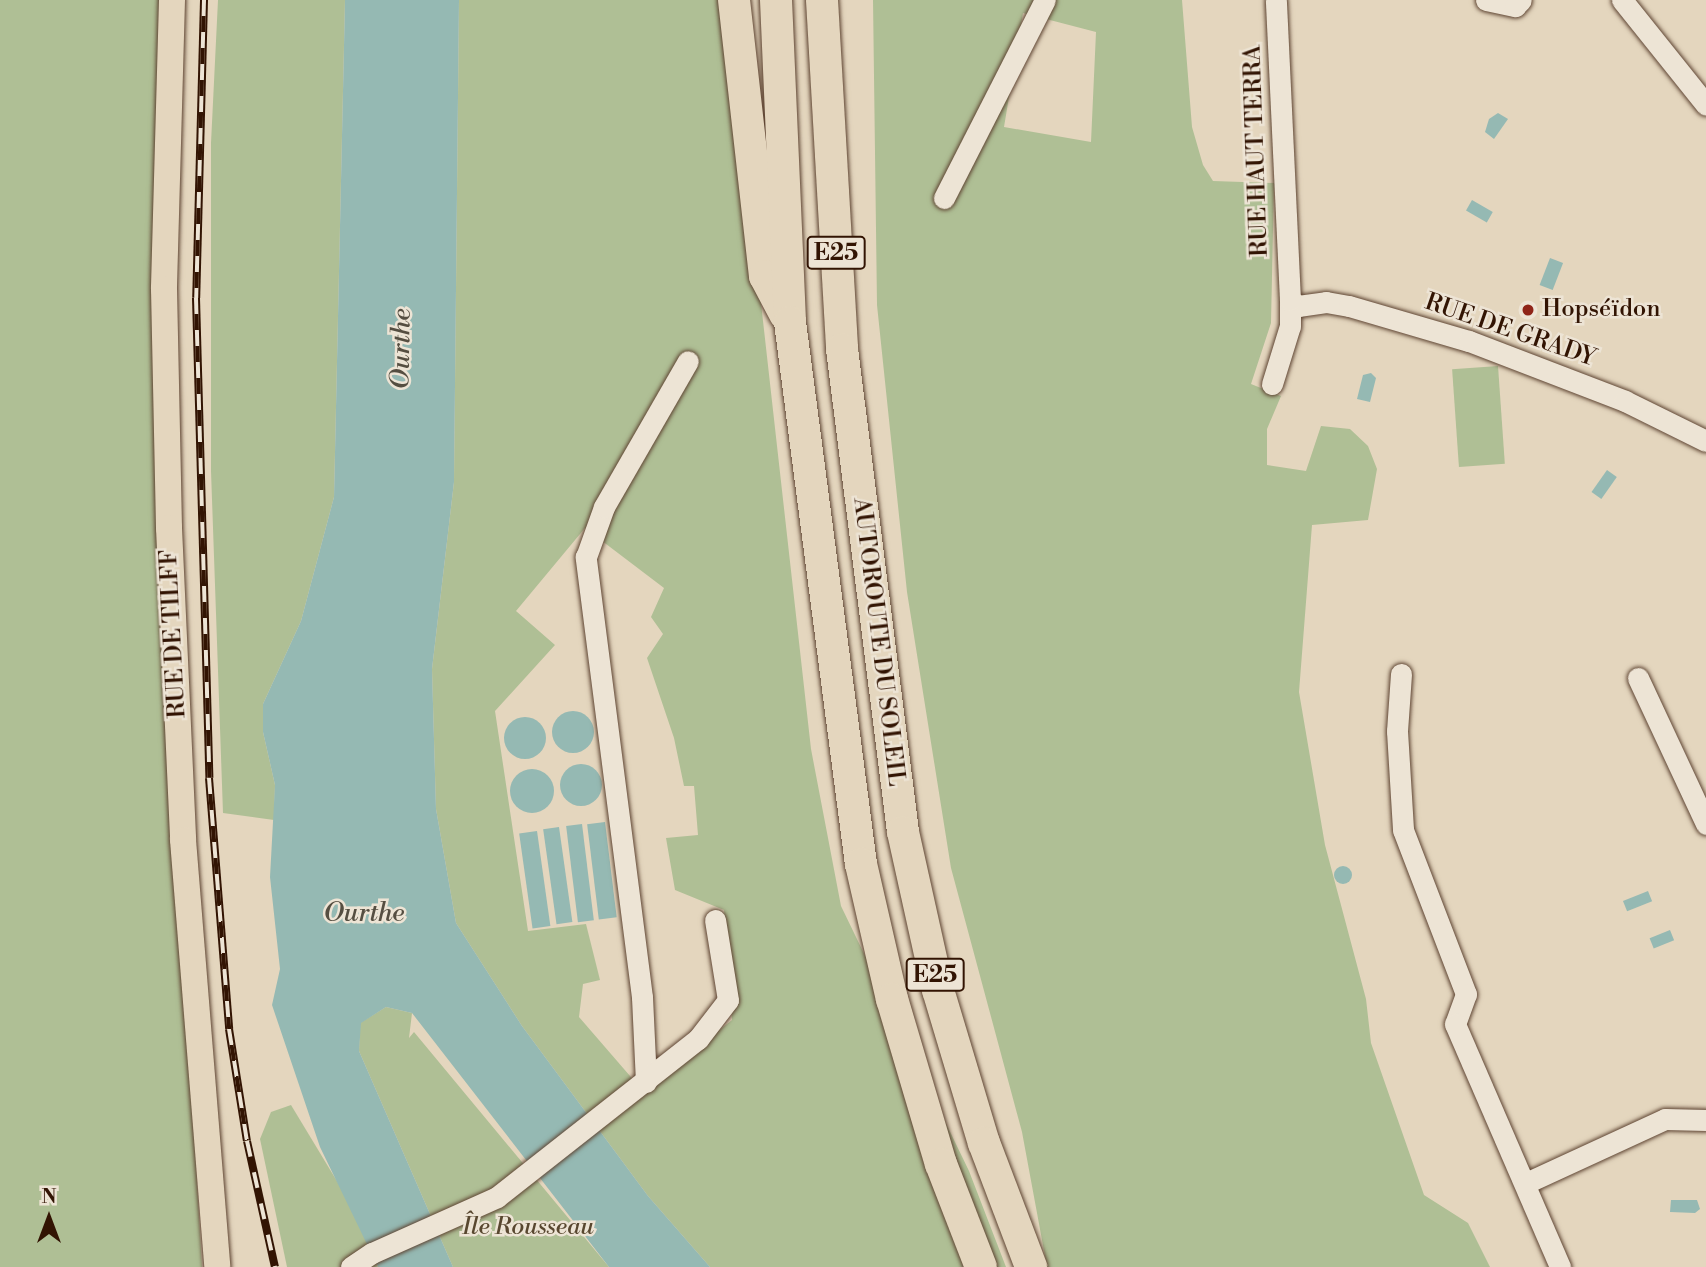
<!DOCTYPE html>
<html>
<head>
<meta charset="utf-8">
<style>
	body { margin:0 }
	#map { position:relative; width:1706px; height:1267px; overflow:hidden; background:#e4d6be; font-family:"Libre Bodoni",serif }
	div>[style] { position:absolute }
	.green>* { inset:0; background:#afbf95; transform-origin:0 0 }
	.water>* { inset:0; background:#95b9b3; transform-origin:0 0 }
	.round { border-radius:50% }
	.roads { filter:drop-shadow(0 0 2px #5e4432) drop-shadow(0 0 2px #5e4432) }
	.minor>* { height:21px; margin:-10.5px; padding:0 10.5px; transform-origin:10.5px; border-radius:10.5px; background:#ede4d5 }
	.major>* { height:26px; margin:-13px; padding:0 13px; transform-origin:13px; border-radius:13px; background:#e4d6be }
	.highway>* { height:32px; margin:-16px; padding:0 16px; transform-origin:16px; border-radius:16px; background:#e4d6be }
	.rail>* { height:8px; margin-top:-4px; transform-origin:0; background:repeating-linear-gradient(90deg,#ede4d5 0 16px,#321403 0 32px); box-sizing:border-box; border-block:2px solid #321403 }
	.dots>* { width:19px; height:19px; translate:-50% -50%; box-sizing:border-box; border:4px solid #ede4d5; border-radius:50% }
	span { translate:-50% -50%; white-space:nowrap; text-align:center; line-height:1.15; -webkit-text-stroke:5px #ede4d5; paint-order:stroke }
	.shield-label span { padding:2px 5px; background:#ede4d5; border:2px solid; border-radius:5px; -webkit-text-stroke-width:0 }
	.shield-label { font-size:23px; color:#321403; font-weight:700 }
	.street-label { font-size:24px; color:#321403 }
	.poi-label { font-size:24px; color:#321403 }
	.left { translate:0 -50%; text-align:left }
	.park-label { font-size:24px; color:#58472f; font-style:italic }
	.water-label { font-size:26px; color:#554e41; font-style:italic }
	.north { position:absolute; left:14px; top:1183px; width:70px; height:70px; -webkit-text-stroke:5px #ede4d5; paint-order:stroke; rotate:0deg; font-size:19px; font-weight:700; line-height:28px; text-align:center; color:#321403 }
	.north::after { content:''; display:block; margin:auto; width:24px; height:32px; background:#321403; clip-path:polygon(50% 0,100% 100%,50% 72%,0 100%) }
</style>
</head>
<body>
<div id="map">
	<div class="green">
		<div style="clip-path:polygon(0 0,165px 0,175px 808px,202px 1267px,0 1267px)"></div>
		<div style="clip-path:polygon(218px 0,345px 0,334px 497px,301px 621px,263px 704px,263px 732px,275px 785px,274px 820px,223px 813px,211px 471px,211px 143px)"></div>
		<div style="clip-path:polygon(evenodd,459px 0,727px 0,811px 749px,841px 906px,969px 1171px,1006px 1267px,710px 1267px,648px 1196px,522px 1026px,456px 923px,436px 809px,432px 669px,454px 482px,459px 0,585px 528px,664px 588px,651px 617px,663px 634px,647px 658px,674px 738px,684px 786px,694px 786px,698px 835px,666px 838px,675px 890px,724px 910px,732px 1020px,643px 1091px,579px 1017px,583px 984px,600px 980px,586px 924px,528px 931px,495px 711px,555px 645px,516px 611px,585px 528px)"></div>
		<div style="clip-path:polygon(evenodd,873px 0,1182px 0,1192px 127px,1203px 165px,1213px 181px,1274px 183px,1271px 323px,1251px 384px,1281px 396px,1267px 429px,1267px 465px,1306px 471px,1321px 426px,1350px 429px,1368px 446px,1377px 469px,1368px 520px,1312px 525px,1299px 692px,1325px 845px,1366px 999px,1371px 1043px,1424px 1195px,1468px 1223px,1490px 1267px,1047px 1267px,1022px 1132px,951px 868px,907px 592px,877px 305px,873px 0,1023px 13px,1096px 32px,1091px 142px,1004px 127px,1023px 13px)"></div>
		<div style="left:1498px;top:366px;width:98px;height:46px;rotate:86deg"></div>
		<div style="clip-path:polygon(386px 1007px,412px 1013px,409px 1038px,414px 1032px,609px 1267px,453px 1267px,359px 1051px,360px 1023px)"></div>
		<div style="clip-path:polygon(291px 1105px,352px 1206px,378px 1267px,287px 1267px,260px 1139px,271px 1112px)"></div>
	</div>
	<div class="water">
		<div style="clip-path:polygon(345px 0,459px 0,454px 482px,432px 669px,436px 809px,456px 923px,522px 1026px,648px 1196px,710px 1267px,609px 1267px,412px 1013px,386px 1007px,361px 1023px,359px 1051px,453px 1267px,378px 1267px,320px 1147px,272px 1005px,280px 969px,270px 877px,275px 785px,263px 732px,263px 704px,301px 621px,334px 497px)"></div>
		<div style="clip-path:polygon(1498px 113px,1508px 119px,1494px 139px,1485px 132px,1489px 119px)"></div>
		<div style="left:1472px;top:200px;width:24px;height:12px;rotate:30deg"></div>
		<div style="left:1550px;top:258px;width:14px;height:29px;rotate:21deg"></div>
		<div style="clip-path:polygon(1371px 373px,1376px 378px,1370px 402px,1357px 399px,1363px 375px)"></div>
		<div style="left:1607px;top:470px;width:12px;height:27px;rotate:35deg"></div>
		<div class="round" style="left:552px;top:711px;width:42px;height:42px"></div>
		<div class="round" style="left:504px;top:717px;width:42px;height:42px"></div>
		<div class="round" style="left:560px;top:764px;width:42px;height:42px"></div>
		<div class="round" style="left:510px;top:769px;width:44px;height:44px"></div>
		<div style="left:605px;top:822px;width:96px;height:18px;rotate:83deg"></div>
		<div style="left:582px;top:824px;width:97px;height:16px;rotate:83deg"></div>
		<div style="left:559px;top:827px;width:96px;height:16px;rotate:82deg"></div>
		<div style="left:537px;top:831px;width:96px;height:18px;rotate:82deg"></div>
		<div class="round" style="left:1334px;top:866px;width:18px;height:18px"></div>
		<div style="left:1648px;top:891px;width:11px;height:27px;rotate:68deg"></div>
		<div style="left:1670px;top:930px;width:11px;height:22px;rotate:68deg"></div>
		<div style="clip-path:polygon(1671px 1200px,1697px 1200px,1700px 1209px,1695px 1213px,1670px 1212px)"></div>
	</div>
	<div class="roads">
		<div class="minor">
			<div style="left:1486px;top:0;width:30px;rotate:12deg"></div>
			<div style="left:1515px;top:6px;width:8px;rotate:-45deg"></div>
			<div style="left:1622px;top:0;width:134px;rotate:51.3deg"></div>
			<div style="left:944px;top:198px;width:222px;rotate:-63deg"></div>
			<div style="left:1290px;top:300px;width:10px;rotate:37deg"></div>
			<div style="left:1298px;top:306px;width:28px;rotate:-8deg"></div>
			<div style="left:1326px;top:302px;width:23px;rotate:10deg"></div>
			<div style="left:1349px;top:306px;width:125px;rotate:16.3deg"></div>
			<div style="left:1469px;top:341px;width:167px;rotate:21deg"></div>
			<div style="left:1625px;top:401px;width:90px;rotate:26.3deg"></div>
			<div style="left:1272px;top:384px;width:61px;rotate:-72.8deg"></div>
			<div style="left:1290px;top:326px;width:26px;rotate:-90deg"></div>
			<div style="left:1290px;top:300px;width:300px;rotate:-92.7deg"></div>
			<div style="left:1401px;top:674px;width:57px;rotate:94deg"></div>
			<div style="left:1397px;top:731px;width:99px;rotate:86.5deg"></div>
			<div style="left:1403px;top:830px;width:176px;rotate:69deg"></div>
			<div style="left:1466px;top:994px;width:32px;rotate:110deg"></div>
			<div style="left:1455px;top:1024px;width:265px;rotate:66.6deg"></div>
			<div style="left:1638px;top:678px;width:161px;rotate:65deg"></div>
			<div style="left:646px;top:1082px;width:85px;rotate:-92.7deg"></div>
			<div style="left:642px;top:997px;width:444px;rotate:-97.3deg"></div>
			<div style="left:586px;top:557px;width:53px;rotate:-70.2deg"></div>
			<div style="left:604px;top:507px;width:168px;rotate:-60.1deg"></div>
			<div style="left:1526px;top:1183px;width:153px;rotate:-24.7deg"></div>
			<div style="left:1665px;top:1119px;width:41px;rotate:1.4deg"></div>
			<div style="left:351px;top:1267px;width:25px;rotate:-34deg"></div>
			<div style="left:372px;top:1253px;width:137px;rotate:-24.1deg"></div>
			<div style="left:497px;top:1197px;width:256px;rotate:-38.2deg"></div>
			<div style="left:698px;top:1039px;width:49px;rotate:-52.4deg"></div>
			<div style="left:728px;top:1000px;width:81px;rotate:-99.2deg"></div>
		</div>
		<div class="major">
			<div style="left:172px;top:0;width:289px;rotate:91.6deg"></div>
			<div style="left:164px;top:289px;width:239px;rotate:88.8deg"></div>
			<div style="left:169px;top:528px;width:312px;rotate:87.4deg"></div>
			<div style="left:183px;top:840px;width:428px;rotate:85.4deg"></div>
		</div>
		<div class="highway">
			<div style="left:734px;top:0;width:278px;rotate:83.6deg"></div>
			<div style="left:765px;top:276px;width:43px;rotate:62.2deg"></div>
			<div style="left:776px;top:0;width:322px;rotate:87.5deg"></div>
			<div style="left:790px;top:322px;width:547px;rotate:82.54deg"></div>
			<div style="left:861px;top:864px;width:139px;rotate:77.1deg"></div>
			<div style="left:892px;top:999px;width:172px;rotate:73.5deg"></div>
			<div style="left:941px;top:1164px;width:110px;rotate:68.8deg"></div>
			<div style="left:822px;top:0;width:350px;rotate:86.7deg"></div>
			<div style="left:842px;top:349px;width:487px;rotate:82.8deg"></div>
			<div style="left:903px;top:832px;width:162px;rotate:77.5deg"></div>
			<div style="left:938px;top:990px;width:160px;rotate:73.3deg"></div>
			<div style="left:984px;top:1143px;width:133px;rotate:69.2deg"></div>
		</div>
	</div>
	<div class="rail">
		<div style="left:204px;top:0;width:298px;rotate:91.5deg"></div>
		<div style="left:196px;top:298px;width:480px;rotate:88.4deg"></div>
		<div style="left:209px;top:778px;width:252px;rotate:85.4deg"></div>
		<div style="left:229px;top:1029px;width:113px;rotate:80.9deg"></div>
		<div style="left:247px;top:1141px;width:129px;rotate:77.5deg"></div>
	</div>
	<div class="dots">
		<div style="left:1528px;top:310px;background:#8f2418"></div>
	</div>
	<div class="shield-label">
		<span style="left:836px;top:253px">E25</span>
		<span style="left:935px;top:975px">E25</span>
	</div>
	<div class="street-label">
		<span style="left:1257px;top:151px;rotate:-92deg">RUE HAUT TERRA</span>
		<span style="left:1510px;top:331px;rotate:19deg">RUE DE GRADY</span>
		<span style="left:174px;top:634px;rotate:-93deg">RUE DE TILFF</span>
		<span style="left:878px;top:642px;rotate:83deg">AUTOROUTE DU SOLEIL</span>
	</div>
	<div class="poi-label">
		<span class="left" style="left:1542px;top:310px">Hopséïdon</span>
	</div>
	<div class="park-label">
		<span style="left:528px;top:1228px">Île Rousseau</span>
	</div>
	<div class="water-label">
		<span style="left:402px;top:349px;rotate:-89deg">Ourthe</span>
		<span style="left:364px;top:914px">Ourthe</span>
	</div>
	<div class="north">N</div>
</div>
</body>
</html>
